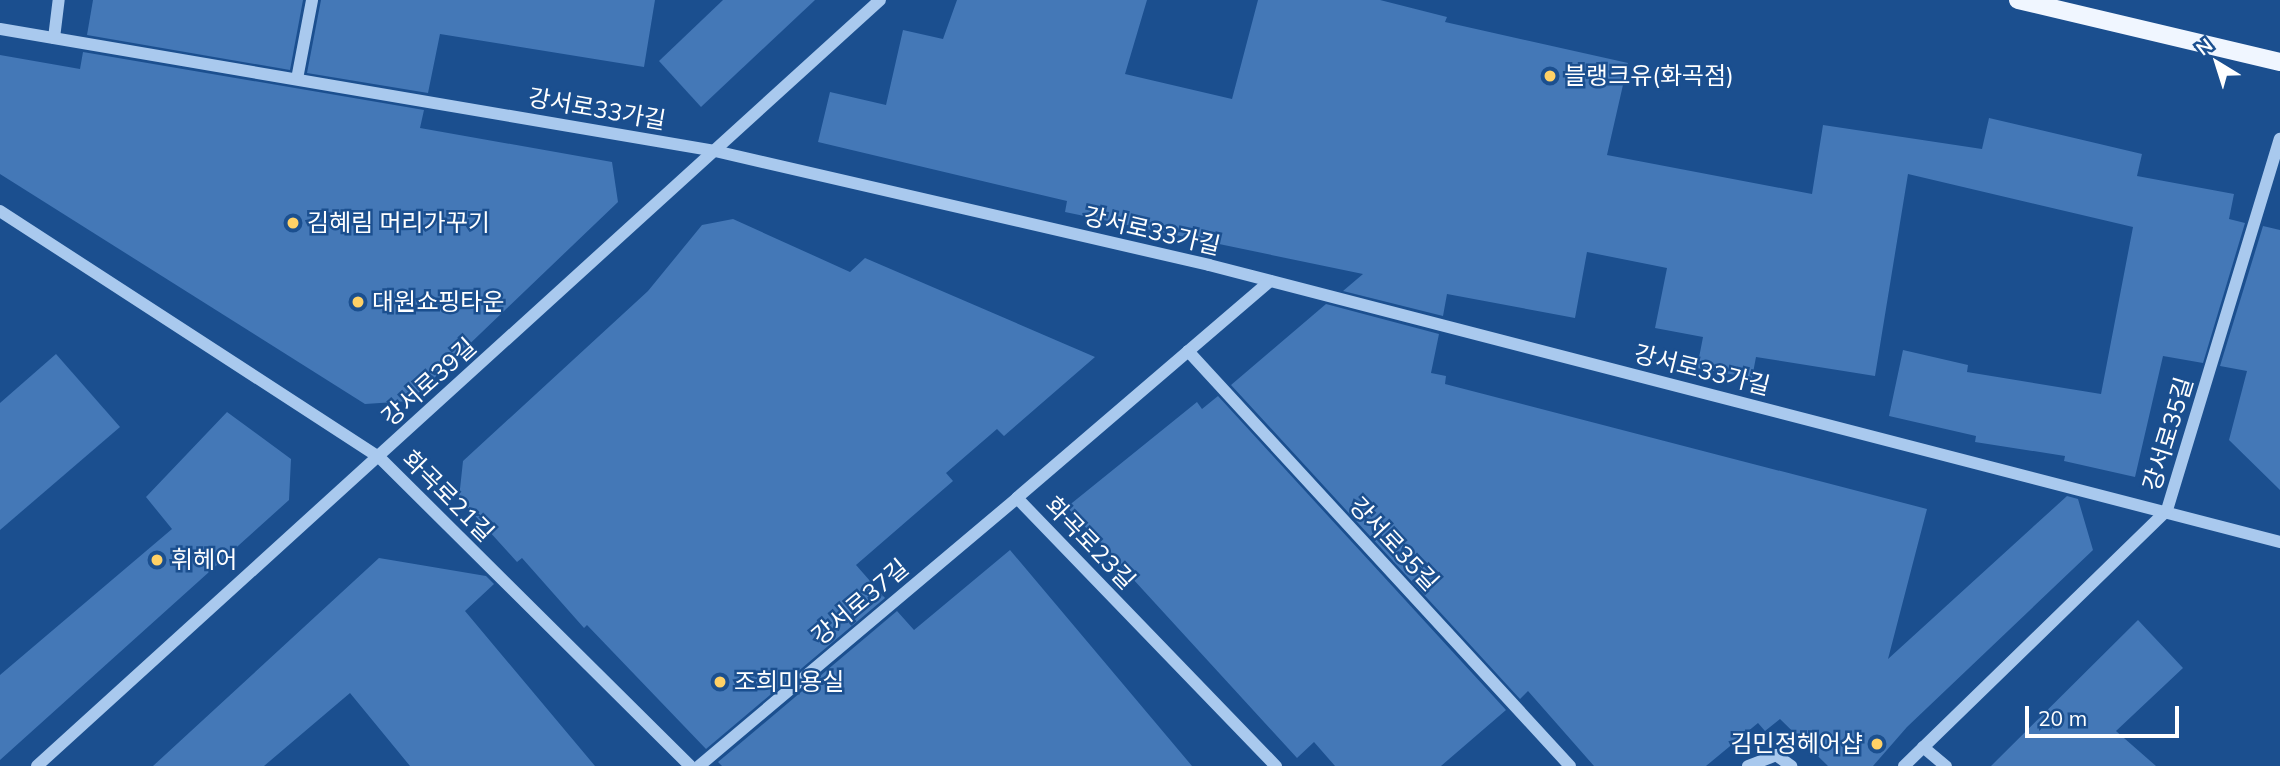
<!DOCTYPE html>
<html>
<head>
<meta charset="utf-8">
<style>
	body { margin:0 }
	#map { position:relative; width:2280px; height:766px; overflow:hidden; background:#1b4f8f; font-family:Mulish,"Noto Sans KR",sans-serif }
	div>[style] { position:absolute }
	.building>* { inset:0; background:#4478b7 }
	.minor>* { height:12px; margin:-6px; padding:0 6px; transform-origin:6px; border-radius:6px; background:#a9c9ee }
	.major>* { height:18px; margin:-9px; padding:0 9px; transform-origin:9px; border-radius:9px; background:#f0f6ff }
	.dots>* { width:19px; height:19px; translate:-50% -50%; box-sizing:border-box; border:4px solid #1b4f8f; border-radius:50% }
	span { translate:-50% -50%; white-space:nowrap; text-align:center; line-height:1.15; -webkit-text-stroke:5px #1b4f8f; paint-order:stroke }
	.poi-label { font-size:24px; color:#fff }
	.left { translate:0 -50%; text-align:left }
	.right { translate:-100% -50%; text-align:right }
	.street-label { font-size:24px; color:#fff }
	.north { position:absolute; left:2182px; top:28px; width:70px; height:70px; -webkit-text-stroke:5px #1b4f8f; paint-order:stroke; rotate:322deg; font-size:19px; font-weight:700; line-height:28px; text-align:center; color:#fff }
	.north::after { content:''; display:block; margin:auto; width:24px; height:32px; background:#fff; clip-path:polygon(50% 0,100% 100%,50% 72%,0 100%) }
	.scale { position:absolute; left:2025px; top:706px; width:154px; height:32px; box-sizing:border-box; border:4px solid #fff; border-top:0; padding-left:9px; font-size:21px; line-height:24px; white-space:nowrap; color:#fff; -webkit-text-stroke:5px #1b4f8f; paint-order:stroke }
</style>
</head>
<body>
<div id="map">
	<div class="building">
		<div style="clip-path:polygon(93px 0,303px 0,290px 70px,87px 35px)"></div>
		<div style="clip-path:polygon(321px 0,655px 0,644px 67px,440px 34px,428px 93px,307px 73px)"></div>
		<div style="clip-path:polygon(723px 0,815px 0,701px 107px,659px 61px)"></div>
		<div style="clip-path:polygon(957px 0,1147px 0,1125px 74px,1232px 99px,1258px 0,1380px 0,1447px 17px,1445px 22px,1628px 63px,1607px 155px,1812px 194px,1823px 125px,1982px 149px,1989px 118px,2142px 154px,2137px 176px,2234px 194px,2229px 219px,2245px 223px,2203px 363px,2163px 356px,2135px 477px,2064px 461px,2065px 456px,1975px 442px,1976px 436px,1889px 416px,1903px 350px,1968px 365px,1967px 372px,2101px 394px,2133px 227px,1908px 174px,1875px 376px,1756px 357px,1752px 378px,1697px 368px,1703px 337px,1655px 328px,1667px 268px,1587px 252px,1575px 318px,1447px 294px,1443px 316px,1343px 291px,1363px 274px,1065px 212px,1067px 201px,818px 142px,830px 92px,886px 105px,903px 30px,943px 39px)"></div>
		<div style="clip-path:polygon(83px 52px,424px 110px,420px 128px,612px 162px,618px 202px,410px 401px,365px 404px,0 174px,0 55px,80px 69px)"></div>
		<div style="clip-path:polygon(733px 219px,850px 272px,865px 258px,1095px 357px,1004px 436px,997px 429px,946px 473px,953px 481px,856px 565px,885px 598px,706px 749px,587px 625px,584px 628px,522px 558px,517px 562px,459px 498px,463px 461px,648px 291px,702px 225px)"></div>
		<div style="clip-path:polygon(2263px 226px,2280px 230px,2280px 490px,2229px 440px,2247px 371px,2220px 366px)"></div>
		<div style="clip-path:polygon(1326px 304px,1439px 334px,1431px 373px,1446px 376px,1445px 384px,1927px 509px,1888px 659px,2067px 496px,2078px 499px,2093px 550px,1907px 727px,1873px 766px,1828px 766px,1780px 719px,1765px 731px,1758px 723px,1706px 766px,1594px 766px,1528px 691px,1520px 699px,1231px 385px)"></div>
		<div style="clip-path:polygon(56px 354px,120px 427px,0 530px,0 403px)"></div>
		<div style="clip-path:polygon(1218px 396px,1506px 710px,1441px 766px,1335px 766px,1314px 742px,1297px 758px,1067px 507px,1197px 402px,1202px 409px)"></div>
		<div style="clip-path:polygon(227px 412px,291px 459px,289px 500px,0 760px,0 675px,172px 529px,146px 497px)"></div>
		<div style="clip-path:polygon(1010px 550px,1192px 766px,722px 766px,718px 762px,897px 611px,914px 630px)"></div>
		<div style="clip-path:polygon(379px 558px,486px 576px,494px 584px,465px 611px,595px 766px,410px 766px,350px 693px,264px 766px,153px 766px)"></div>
		<div style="clip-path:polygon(2138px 620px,2183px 668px,2116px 731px,2156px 766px,1991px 766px)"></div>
	</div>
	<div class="minor">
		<div style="left:0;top:29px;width:725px;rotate:9.68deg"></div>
		<div style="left:715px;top:151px;width:507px;rotate:12.99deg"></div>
		<div style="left:1209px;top:265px;width:1106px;rotate:14.5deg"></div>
		<div style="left:54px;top:38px;width:38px;rotate:-83deg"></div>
		<div style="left:297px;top:79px;width:80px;rotate:-79.2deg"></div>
		<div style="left:0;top:211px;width:452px;rotate:33deg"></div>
		<div style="left:379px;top:457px;width:438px;rotate:44.8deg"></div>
		<div style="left:1270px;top:281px;width:333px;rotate:139.4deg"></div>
		<div style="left:1017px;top:498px;width:373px;rotate:46deg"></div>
		<div style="left:1188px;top:351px;width:564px;rotate:47.37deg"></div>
		<div style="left:1923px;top:747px;width:30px;rotate:40deg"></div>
		<div style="left:37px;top:766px;width:1139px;rotate:-42.26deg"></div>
		<div style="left:699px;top:766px;width:416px;rotate:-40.1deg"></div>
		<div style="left:1748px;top:766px;width:30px;rotate:-21deg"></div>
		<div style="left:1776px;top:755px;width:19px;rotate:36deg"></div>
		<div style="left:1904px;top:766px;width:367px;rotate:-44.2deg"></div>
		<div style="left:2167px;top:510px;width:388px;rotate:-73.1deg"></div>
	</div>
	<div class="major">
		<div style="left:2018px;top:0;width:269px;rotate:13.3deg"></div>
	</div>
	<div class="dots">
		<div style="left:1550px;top:76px;background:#ffd166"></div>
		<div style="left:293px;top:223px;background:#ffd166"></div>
		<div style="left:358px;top:302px;background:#ffd166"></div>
		<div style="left:157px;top:560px;background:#ffd166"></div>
		<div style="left:720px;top:682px;background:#ffd166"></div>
		<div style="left:1877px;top:744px;background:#ffd166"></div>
	</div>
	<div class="poi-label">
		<span class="left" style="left:1564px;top:76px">블랭크유(화곡점)</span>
		<span class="left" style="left:307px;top:223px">김혜림 머리가꾸기</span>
		<span class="left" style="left:372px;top:302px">대원쇼핑타운</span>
		<span class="left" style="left:171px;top:560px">휘헤어</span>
		<span class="left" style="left:734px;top:682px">조희미용실</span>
		<span class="right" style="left:1863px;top:744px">김민정헤어샵</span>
	</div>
	<div class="street-label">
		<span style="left:597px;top:109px;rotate:10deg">강서로33가길</span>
		<span style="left:1152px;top:231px;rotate:13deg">강서로33가길</span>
		<span style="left:1702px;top:370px;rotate:14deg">강서로33가길</span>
		<span style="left:429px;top:382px;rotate:-42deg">강서로39길</span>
		<span style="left:2168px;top:434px;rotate:-73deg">강서로35길</span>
		<span style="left:448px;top:496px;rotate:45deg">화곡로21길</span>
		<span style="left:1090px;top:543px;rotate:46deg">화곡로23길</span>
		<span style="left:1394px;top:544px;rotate:47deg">강서로35길</span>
		<span style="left:860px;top:602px;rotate:-40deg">강서로37길</span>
	</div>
	<div class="north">N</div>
	<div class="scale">20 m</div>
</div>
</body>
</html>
